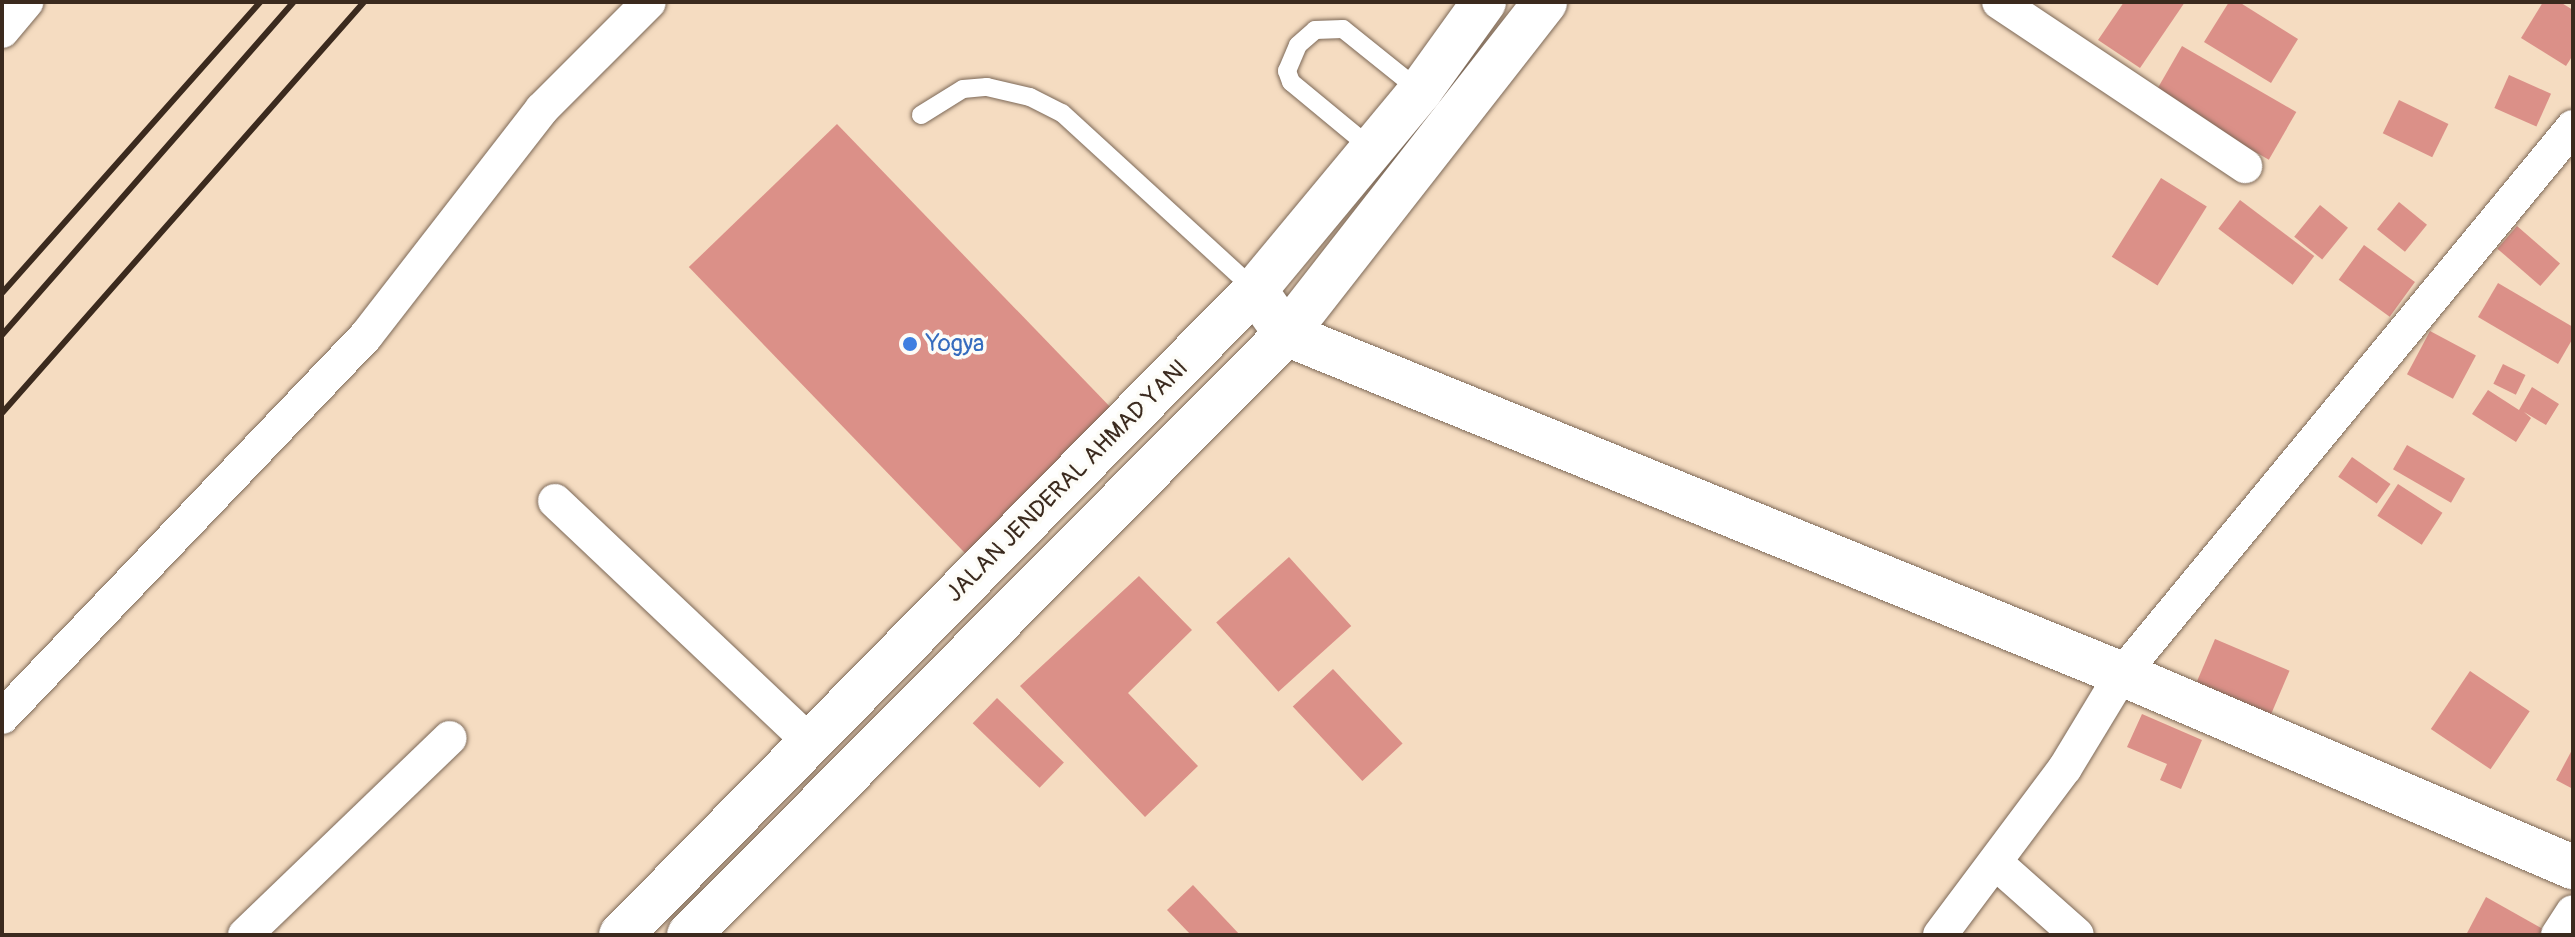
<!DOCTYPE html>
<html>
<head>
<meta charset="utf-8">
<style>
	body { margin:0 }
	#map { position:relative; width:2575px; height:937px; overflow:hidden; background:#f5dcc1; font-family:Pangolin,sans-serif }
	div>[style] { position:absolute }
	.building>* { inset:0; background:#db9088; transform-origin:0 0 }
	.roads { filter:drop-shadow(0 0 2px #7c6857) drop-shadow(0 0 2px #7c6857) }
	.lane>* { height:18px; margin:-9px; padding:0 9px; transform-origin:9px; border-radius:9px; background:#fff }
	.street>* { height:34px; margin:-17px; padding:0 17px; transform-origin:17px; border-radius:17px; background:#fff }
	.secondary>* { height:44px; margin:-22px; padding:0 22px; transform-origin:22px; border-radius:22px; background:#fff }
	.highway>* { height:44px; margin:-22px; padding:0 22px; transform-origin:22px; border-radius:22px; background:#fff }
	.rail>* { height:6px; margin:-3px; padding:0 3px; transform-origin:3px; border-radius:3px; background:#3b2a1e }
	.dots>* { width:22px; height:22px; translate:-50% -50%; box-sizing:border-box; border:4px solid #fdfcf7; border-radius:50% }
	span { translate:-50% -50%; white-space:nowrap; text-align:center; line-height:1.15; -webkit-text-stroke:7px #fdfcf7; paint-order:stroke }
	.shop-label { font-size:24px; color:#366cbe }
	.left { translate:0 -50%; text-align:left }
	.street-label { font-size:24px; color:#3b2a1e }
	.frame { position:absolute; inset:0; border:4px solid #3b2a1e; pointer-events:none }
</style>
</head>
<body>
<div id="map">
	<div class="building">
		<div style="clip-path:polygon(2124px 2px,2185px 2px,2140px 68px,2098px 40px)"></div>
		<div style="clip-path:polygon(2229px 2px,2239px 2px,2298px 39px,2271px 83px,2204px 42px)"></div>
		<div style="clip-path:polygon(2543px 2px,2560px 2px,2573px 10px,2573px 55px,2566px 66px,2521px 38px)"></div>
		<div style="left:2182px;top:46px;width:132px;height:55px;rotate:30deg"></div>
		<div style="left:2509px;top:75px;width:46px;height:36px;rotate:24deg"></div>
		<div style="left:2399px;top:100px;width:55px;height:37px;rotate:26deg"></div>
		<div style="left:837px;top:124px;width:402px;height:206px;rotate:46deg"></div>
		<div style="left:2161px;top:178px;width:54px;height:93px;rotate:32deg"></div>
		<div style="left:2240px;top:200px;width:93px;height:36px;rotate:37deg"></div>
		<div style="left:2399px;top:202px;width:36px;height:35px;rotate:39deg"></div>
		<div style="left:2320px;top:205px;width:36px;height:41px;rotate:39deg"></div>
		<div style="left:2517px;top:226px;width:57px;height:30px;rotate:41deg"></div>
		<div style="left:2364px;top:245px;width:63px;height:43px;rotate:36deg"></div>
		<div style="clip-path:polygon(2498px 283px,2573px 327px,2573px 338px,2558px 364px,2478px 317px)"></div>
		<div style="left:2430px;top:331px;width:52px;height:49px;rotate:28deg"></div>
		<div style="left:2503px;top:364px;width:25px;height:22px;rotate:26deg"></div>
		<div style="clip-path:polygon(2532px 387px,2559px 404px,2546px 425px,2524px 412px,2531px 418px,2516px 442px,2472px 414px,2488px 390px,2519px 410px)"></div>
		<div style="left:2407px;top:445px;width:67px;height:28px;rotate:30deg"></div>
		<div style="left:2352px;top:457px;width:47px;height:24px;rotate:35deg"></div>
		<div style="left:2398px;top:484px;width:53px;height:38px;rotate:33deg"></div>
		<div style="left:1289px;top:557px;width:93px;height:98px;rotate:48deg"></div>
		<div style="clip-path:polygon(1139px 576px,1192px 630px,1128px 693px,1198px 766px,1145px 817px,1020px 686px)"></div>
		<div style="left:2215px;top:639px;width:81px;height:49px;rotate:23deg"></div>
		<div style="left:1333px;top:669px;width:102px;height:55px;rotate:47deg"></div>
		<div style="left:2470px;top:671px;width:72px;height:70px;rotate:34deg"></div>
		<div style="left:997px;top:698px;width:93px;height:35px;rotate:44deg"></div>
		<div style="clip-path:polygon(2142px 714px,2202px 740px,2181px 789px,2160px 780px,2167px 764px,2127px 747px)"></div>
		<div style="clip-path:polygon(2573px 748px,2573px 789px,2556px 780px)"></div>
		<div style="clip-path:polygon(1193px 885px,1240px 935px,1191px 935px,1167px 910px)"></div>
		<div style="clip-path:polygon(2486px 897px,2550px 933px,2548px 935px,2466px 935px)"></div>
	</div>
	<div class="roads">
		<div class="lane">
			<div style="left:921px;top:115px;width:49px;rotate:-31.8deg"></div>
			<div style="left:963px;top:89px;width:24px;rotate:-5deg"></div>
			<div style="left:987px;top:87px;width:44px;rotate:13.1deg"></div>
			<div style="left:1030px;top:97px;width:36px;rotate:27deg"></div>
			<div style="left:1062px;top:113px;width:262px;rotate:42.5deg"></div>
			<div style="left:1372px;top:149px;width:105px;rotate:-140.4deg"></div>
			<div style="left:1291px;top:82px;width:12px;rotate:-110deg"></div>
			<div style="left:1287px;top:71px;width:28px;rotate:-67deg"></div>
			<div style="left:1298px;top:45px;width:23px;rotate:-41deg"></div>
			<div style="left:1315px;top:30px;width:28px;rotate:-2deg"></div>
			<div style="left:1343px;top:29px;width:99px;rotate:38.8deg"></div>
		</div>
		<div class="street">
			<div style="left:1999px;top:2px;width:296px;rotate:33.7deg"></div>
			<div style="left:2px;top:31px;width:38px;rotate:-50deg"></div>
			<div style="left:555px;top:501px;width:351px;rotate:43.4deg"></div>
			<div style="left:2px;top:717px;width:527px;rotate:-46.31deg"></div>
			<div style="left:366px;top:336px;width:287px;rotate:-52.2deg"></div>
			<div style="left:542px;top:109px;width:151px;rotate:-45deg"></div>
			<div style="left:1996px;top:863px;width:108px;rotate:41.6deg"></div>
			<div style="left:245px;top:935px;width:284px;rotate:-43.9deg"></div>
			<div style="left:1940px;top:935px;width:209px;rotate:-53.2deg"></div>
			<div style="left:2065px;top:768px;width:110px;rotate:-58.8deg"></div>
			<div style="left:2122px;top:674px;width:709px;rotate:-50.49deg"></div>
			<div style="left:2558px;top:935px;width:27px;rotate:-57deg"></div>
		</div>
		<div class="secondary">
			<div style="left:1255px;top:290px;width:54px;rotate:54.8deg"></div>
			<div style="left:1286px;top:334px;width:902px;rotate:22.13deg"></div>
			<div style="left:2122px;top:674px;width:491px;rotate:23.2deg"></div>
		</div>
		<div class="highway">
			<div style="left:621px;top:935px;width:904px;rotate:-45.49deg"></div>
			<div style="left:1255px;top:290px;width:259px;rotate:-50.3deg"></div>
			<div style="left:1420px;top:91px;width:110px;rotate:-54.3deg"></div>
			<div style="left:689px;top:935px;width:847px;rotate:-45.19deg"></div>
			<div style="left:1286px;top:334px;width:421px;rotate:-52deg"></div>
		</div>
	</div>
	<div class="rail">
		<div style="left:2px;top:293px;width:389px;rotate:-48.4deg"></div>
		<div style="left:2px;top:335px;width:443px;rotate:-48.8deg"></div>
		<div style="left:2px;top:413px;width:548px;rotate:-48.63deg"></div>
	</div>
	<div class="dots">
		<div style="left:910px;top:344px;background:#3f7fe0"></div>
	</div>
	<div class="shop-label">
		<span class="left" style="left:926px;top:344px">Yogya</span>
	</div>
	<div class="street-label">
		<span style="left:1067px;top:481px;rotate:-45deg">JALAN JENDERAL AHMAD YANI</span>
	</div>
	<div class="frame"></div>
</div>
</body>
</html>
